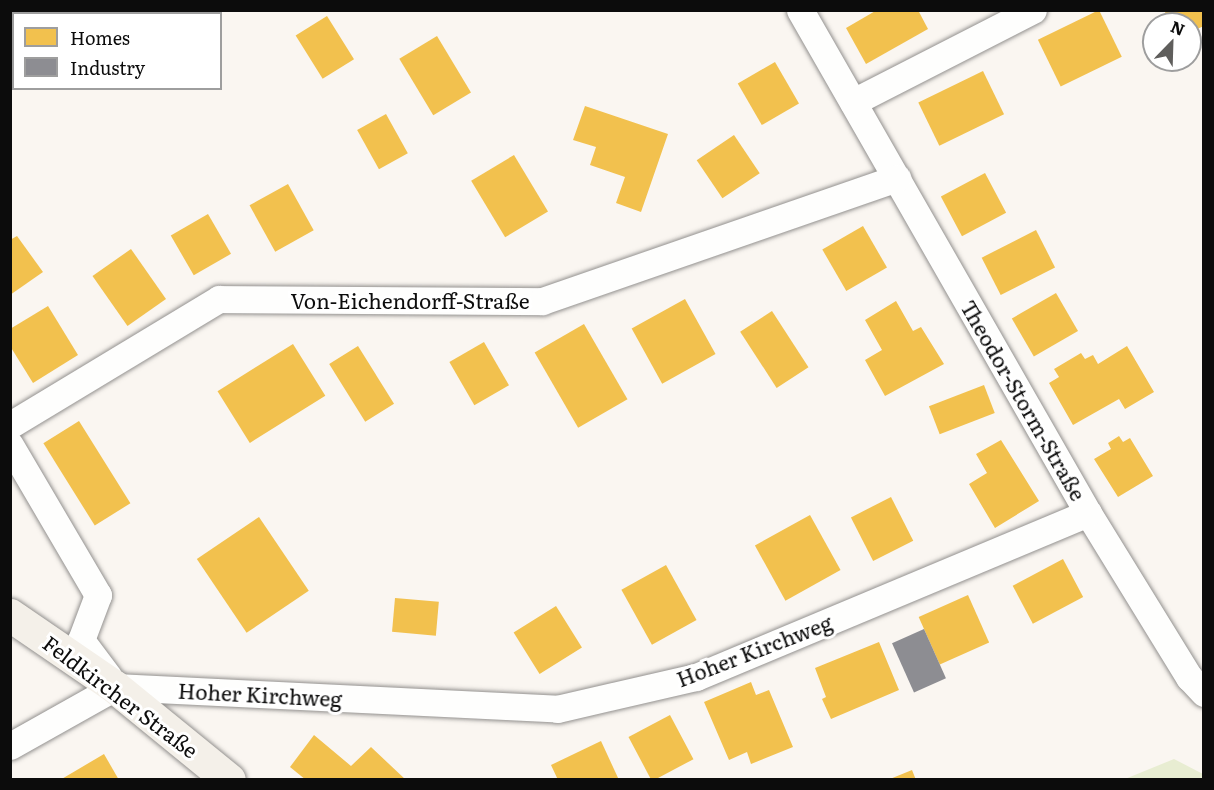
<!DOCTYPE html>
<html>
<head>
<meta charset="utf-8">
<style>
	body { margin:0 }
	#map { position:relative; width:1214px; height:790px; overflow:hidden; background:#faf6f1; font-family:Literata,serif }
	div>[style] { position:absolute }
	.green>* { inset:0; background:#e8edd2 }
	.homes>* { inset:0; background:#f2c14e; transform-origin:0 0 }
	.industry>* { inset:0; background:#8d8d92; transform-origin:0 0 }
	.roads { filter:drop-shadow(0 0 2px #93918f) drop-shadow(0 0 2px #93918f) }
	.street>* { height:27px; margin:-13.5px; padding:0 13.5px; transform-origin:13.5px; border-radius:13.5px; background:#fefefd }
	.secondary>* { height:33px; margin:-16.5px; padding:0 16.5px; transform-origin:16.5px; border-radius:16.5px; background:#f4f0e9 }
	span { translate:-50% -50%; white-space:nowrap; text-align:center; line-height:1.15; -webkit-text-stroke:6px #fff; paint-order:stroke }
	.street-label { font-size:21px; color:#0c0c0c }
	.frame { position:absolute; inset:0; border:12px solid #0c0c0c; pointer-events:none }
	.legend { position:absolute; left:12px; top:12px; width:210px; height:78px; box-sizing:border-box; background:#fff; border:2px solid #9e9e9e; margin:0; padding:8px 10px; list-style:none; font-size:18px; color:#0c0c0c }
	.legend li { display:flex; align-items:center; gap:12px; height:30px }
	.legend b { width:30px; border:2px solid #9e9e9e }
	.north { position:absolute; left:1142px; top:12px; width:60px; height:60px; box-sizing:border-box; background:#fff; border:2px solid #9e9e9e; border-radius:50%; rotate:23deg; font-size:16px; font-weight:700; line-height:24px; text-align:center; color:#0c0c0c }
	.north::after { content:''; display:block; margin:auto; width:21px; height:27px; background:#5f5e5c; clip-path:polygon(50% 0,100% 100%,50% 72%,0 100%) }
</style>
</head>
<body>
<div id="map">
	<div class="green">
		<div style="clip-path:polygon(1174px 759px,1203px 774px,1203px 779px,1125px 779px)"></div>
	</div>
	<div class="homes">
		<div style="clip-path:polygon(132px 10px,156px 10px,151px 14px,134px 14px)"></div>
		<div style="clip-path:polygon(877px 10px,918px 10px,928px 29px,866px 64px,846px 28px)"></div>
		<div style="left:1099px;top:10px;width:52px;height:68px;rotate:64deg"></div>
		<div style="clip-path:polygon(1164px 10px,1204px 10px,1204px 26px,1190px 32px,1190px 24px,1171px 24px)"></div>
		<div style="left:327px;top:16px;width:51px;height:37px;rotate:58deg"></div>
		<div style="left:437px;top:36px;width:66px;height:44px;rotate:59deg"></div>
		<div style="left:775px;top:62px;width:48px;height:43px;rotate:60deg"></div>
		<div style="left:983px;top:71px;width:48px;height:72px;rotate:64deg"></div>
		<div style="clip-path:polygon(585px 106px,668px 134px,641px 212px,616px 203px,625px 177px,590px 165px,596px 147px,573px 140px)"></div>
		<div style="left:386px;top:114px;width:45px;height:33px;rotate:61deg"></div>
		<div style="left:734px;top:135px;width:46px;height:45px;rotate:56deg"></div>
		<div style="left:514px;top:155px;width:66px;height:50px;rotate:59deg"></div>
		<div style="left:985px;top:173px;width:45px;height:50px;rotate:62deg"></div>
		<div style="left:288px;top:184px;width:53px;height:44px;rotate:61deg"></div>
		<div style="left:208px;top:214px;width:46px;height:43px;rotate:60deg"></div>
		<div style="left:863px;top:226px;width:48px;height:47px;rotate:60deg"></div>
		<div style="left:1036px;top:230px;width:42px;height:61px;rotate:63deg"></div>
		<div style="clip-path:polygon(17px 236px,43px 272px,10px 295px,10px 240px)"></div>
		<div style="left:131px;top:249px;width:61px;height:47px;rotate:55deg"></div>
		<div style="left:1056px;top:293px;width:44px;height:51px;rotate:60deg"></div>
		<div style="left:685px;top:299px;width:63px;height:61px;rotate:61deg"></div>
		<div style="clip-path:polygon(896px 301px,913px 331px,921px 327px,944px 364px,885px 396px,865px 360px,882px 350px,865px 320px)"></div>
		<div style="clip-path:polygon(48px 306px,78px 355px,33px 383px,10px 346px,10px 329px)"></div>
		<div style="left:772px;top:311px;width:67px;height:38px;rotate:57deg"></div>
		<div style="left:584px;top:324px;width:87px;height:57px;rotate:60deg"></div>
		<div style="left:484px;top:342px;width:50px;height:40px;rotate:60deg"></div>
		<div style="left:293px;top:344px;width:61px;height:89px;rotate:58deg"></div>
		<div style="left:358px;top:346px;width:68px;height:34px;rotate:58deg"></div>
		<div style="clip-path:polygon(1127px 346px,1154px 392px,1125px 409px,1119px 399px,1073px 425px,1049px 383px,1059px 377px,1054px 369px,1081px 353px,1085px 359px,1093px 355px,1098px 364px)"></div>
		<div style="left:984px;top:385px;width:30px;height:59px;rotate:69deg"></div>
		<div style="left:79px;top:421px;width:97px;height:42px;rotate:58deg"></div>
		<div style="clip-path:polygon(1119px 436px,1123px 442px,1130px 438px,1153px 476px,1118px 497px,1094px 459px,1111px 449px,1108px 443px)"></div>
		<div style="clip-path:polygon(1001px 440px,1039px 501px,995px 528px,969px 484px,987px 473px,976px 454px)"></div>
		<div style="left:891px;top:497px;width:49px;height:45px;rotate:63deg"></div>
		<div style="left:810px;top:515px;width:63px;height:63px;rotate:61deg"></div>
		<div style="left:259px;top:517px;width:89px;height:75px;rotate:56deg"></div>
		<div style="left:1063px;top:559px;width:43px;height:57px;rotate:62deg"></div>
		<div style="left:666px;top:565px;width:63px;height:51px;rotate:61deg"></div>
		<div style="left:968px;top:595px;width:52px;height:54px;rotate:66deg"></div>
		<div style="left:395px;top:598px;width:44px;height:34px;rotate:5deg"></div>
		<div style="left:556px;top:606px;width:49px;height:50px;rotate:58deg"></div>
		<div style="clip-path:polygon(879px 642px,899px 690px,831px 719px,822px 699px,826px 697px,815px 668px)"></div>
		<div style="clip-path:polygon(751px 682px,756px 695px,769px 690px,793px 747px,751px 764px,747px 752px,729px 760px,704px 702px)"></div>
		<div style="left:670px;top:715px;width:50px;height:47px;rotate:62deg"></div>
		<div style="clip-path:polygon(314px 735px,351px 766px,371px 747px,406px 780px,306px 780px,290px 767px)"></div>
		<div style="clip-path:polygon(601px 741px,619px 780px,558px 780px,551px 765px)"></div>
		<div style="clip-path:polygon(104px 754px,119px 780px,60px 780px)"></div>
		<div style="clip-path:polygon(912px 770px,916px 780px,890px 780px,890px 779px)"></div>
	</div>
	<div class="industry">
		<div style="left:924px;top:629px;width:54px;height:35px;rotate:66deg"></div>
	</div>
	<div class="roads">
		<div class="street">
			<div style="left:800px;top:10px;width:580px;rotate:60.21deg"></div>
			<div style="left:1088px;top:513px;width:193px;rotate:58.4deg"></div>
			<div style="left:1189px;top:677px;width:22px;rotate:47deg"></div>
			<div style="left:853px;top:102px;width:202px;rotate:-27.1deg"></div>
			<div style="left:10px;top:425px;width:244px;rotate:-31.1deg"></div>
			<div style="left:219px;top:299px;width:323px;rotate:0.4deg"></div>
			<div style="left:542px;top:301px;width:376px;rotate:-19.1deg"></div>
			<div style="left:10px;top:445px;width:174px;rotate:59.6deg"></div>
			<div style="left:98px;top:595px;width:48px;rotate:110.7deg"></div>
			<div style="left:81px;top:640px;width:45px;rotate:53.1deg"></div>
			<div style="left:115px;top:687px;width:443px;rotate:2.8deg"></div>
			<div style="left:557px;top:709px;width:143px;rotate:-13deg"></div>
			<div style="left:696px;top:677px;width:425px;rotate:-22.7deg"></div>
			<div style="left:10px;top:746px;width:120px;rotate:-29.3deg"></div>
		</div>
		<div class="secondary">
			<div style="left:10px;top:615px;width:127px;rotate:34.4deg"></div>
			<div style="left:115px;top:687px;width:147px;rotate:39.2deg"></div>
		</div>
	</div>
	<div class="street-label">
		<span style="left:410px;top:300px">Von-Eichendorff-Straße</span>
		<span style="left:1024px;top:400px;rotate:60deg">Theodor-Storm-Straße</span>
		<span style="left:754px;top:650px;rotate:-21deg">Hoher Kirchweg</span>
		<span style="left:260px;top:694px;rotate:3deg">Hoher Kirchweg</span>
		<span style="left:121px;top:696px;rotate:37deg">Feldkircher Straße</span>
	</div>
	<div class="frame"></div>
	<ul class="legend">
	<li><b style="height:16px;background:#f2c14e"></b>Homes</li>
	<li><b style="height:16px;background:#8d8d92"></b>Industry</li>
	</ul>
	<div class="north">N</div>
</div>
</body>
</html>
